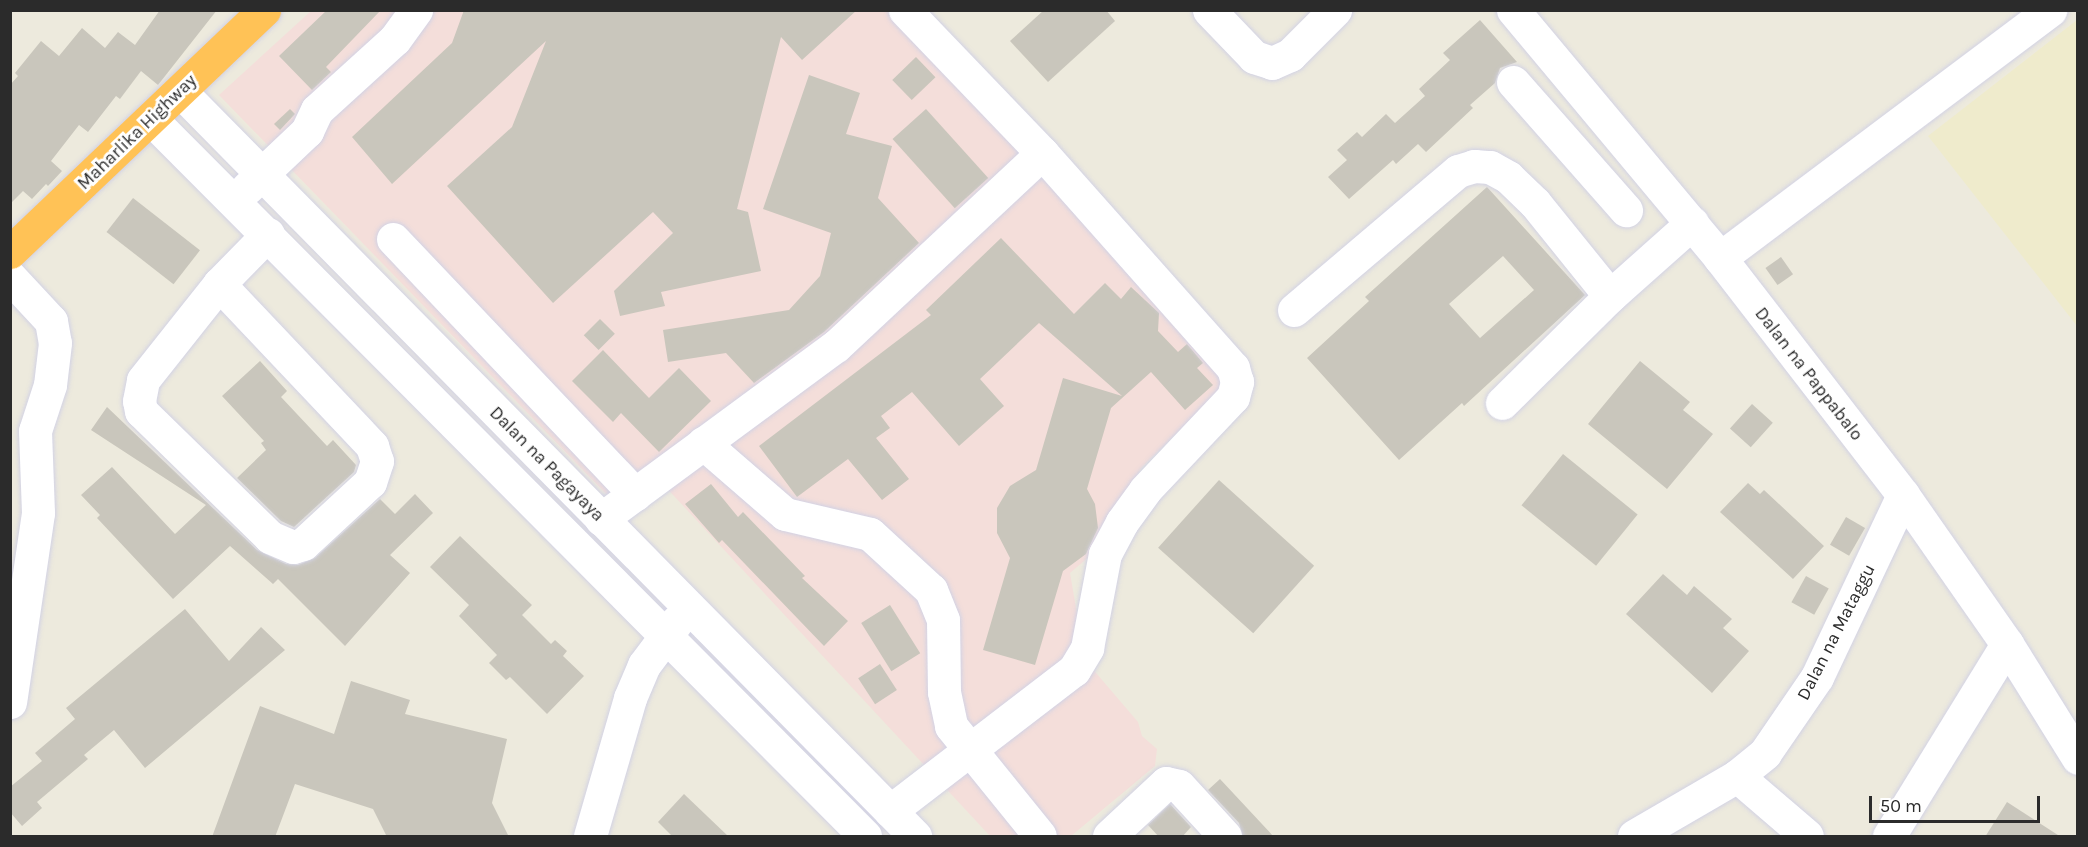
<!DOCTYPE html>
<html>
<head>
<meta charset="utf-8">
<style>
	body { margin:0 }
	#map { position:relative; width:2088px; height:847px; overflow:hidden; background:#edeadd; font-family:Karla,sans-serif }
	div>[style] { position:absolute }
	.education>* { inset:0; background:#efebcc }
	.medical>* { inset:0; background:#f4deda }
	.building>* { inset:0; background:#c9c6bc; transform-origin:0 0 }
	.roads { filter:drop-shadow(0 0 2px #d2d2e4) drop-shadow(0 0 2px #d2d2e4) }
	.minor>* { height:33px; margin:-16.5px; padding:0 16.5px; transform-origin:16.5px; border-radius:16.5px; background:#fff }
	.highway>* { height:33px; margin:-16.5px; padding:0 16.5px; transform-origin:16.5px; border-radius:16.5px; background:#ffc256 }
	span { translate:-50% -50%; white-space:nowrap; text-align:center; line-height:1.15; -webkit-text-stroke:6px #fff; paint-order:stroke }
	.street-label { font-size:18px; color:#2b2b2b }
	.frame { position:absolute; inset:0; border:12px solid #2b2b2b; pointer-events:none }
	.scale { position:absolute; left:1869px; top:796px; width:171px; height:27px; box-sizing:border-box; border:3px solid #2b2b2b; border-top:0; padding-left:8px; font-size:18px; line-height:21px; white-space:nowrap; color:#2b2b2b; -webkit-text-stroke:4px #fff; paint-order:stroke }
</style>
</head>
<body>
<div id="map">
	<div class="education">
		<div style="clip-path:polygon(2077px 20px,2077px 326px,1928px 136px)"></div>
	</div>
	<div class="medical">
		<div style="clip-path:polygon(311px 11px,924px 11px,1246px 365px,1141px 468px,1097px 550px,1070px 573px,1085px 660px,1138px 722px,1142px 736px,1157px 749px,1155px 766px,1071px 836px,990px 836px,648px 468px,612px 500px,219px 95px)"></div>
	</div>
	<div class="building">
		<div style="clip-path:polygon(160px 10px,217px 10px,158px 85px,141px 71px,120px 99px,116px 96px,88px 132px,79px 125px,51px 161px,62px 171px,48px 186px,46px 184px,32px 199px,23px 191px,10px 204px,10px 85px,18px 76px,15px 73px,41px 41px,59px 56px,82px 28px,105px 48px,118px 32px,135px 45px)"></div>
		<div style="clip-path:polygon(327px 10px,381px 10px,326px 67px,331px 72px,312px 90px,279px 56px)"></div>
		<div style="clip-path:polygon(464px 10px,857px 10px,802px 60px,781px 37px,737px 209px,748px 212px,761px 271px,661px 292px,665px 306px,620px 316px,614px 291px,673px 233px,653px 212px,553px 303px,447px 186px,512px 127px,546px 41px,392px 184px,352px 137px,452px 43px)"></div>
		<div style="clip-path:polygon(1044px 10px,1106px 10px,1115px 21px,1048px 82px,1010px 41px)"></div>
		<div style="clip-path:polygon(1480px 20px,1517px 62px,1500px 68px,1495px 83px,1470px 105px,1473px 108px,1426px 152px,1418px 144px,1396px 164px,1393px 160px,1349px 199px,1328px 177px,1347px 160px,1337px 150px,1357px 132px,1362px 137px,1386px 114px,1395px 123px,1425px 96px,1419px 89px,1450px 60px,1443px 53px)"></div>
		<div style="left:916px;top:57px;width:28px;height:33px;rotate:46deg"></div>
		<div style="clip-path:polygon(809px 75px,860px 93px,846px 134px,892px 146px,878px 198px,919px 243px,824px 332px,754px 383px,726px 353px,668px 362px,663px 330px,789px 310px,820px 276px,831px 233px,763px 209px)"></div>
		<div style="clip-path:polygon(290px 109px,295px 114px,280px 130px,274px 124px)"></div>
		<div style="left:926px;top:109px;width:93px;height:45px;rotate:48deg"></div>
		<div style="clip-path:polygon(evenodd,1487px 187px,1585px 295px,1464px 406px,1462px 403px,1399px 460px,1307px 358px,1369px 301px,1365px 297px,1487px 187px,1503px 256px,1534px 290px,1480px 338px,1449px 304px,1503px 256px)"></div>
		<div style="left:133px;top:198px;width:85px;height:43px;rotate:38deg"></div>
		<div style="clip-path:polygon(1001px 238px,1074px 314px,1105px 283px,1121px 299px,1131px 287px,1159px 313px,1158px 331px,1178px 352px,1187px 344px,1203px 363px,1197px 368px,1213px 385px,1185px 410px,1151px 372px,1111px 408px,1087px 489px,1095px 504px,1098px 528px,1086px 554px,1063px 571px,1035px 665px,983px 650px,1010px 558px,997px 533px,997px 508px,1010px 486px,1036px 470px,1063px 378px,1122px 396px,1039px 323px,980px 379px,1004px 406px,959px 446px,912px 392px,881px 416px,890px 428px,876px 438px,909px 479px,882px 500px,848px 459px,797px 497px,759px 446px,931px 315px,926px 310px)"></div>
		<div style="left:1781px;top:257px;width:21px;height:19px;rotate:55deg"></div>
		<div style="left:600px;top:319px;width:21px;height:23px;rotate:45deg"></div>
		<div style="clip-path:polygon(603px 350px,649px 398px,679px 368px,711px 401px,659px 452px,621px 413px,613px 422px,572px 381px)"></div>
		<div style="clip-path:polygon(260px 361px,287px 391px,281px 397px,327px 446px,333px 440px,356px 465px,354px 472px,294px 527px,281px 521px,237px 478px,266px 450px,261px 443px,264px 441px,222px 396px)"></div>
		<div style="clip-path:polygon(1640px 361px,1690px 402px,1683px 410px,1713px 434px,1667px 489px,1588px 424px)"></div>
		<div style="left:1752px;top:404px;width:28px;height:33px;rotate:42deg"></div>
		<div style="clip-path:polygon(107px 407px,257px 550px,286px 564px,298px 565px,315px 558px,380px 499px,395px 514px,415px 494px,433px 513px,390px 555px,410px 573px,345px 646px,278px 579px,273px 584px,230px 546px,173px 599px,97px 518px,100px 515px,81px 495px,112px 467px,175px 534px,206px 505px,91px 430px)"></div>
		<div style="left:1563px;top:454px;width:96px;height:66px;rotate:39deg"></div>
		<div style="left:1219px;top:480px;width:128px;height:91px;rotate:42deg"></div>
		<div style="clip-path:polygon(1748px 483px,1760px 494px,1764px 490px,1824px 546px,1793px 579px,1720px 512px)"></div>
		<div style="clip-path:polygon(711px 484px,738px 517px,743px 512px,805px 576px,802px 578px,848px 621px,824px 646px,722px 540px,719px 543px,685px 504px)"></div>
		<div style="left:1846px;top:517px;width:22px;height:32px;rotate:30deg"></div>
		<div style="clip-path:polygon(460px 536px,532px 605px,522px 615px,551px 644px,555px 640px,567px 651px,563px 656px,584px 676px,547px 714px,510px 677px,506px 680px,489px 663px,497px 655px,459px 616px,469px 605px,430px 567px)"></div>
		<div style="clip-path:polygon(1663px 574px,1687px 595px,1694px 586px,1732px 619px,1723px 628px,1749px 651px,1712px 693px,1626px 614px)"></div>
		<div style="left:1806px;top:576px;width:26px;height:30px;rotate:29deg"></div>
		<div style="left:890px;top:605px;width:57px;height:34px;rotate:58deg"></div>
		<div style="clip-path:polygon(185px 609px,229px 661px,261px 627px,285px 650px,145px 768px,114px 730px,84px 755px,88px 759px,37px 802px,42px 808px,22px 826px,10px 812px,10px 787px,42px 761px,35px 753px,75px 719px,66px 708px)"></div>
		<div style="left:880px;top:664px;width:31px;height:26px;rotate:57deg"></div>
		<div style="clip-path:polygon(351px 681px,410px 700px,405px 714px,507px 739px,492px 803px,509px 837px,387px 837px,373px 809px,295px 784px,275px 837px,212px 837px,260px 706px,334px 734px)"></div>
		<div style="clip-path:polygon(1220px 779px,1274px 837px,1243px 837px,1239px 823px,1208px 790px)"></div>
		<div style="clip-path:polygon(684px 794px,729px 837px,673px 837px,658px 822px)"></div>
		<div style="clip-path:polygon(2007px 802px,2061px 837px,1985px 837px)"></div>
		<div style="clip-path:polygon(1170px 804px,1191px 827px,1182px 837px,1159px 837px,1148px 825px)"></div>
	</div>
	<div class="roads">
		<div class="minor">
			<div style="left:1209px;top:10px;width:65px;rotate:46.2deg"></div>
			<div style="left:1254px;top:57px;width:19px;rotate:18deg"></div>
			<div style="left:1272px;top:63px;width:20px;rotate:-24deg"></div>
			<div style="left:1290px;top:55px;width:64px;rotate:-45deg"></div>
			<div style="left:1513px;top:10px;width:323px;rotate:50.1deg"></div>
			<div style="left:1720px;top:258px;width:299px;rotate:52.3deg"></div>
			<div style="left:1903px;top:495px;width:182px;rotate:55.1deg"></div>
			<div style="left:2007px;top:644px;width:134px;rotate:58.1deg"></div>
			<div style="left:1513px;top:82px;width:171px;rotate:48.6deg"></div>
			<div style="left:180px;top:91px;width:1047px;rotate:45.39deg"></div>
			<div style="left:151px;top:119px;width:1012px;rotate:45.12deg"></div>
			<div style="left:247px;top:188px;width:83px;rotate:-43.5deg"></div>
			<div style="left:307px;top:131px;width:23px;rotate:-65deg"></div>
			<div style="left:317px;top:110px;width:105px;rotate:-42.3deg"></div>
			<div style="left:395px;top:39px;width:36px;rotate:-54deg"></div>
			<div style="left:393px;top:239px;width:352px;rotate:46.5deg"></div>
			<div style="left:1720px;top:258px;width:413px;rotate:-36.9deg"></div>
			<div style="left:10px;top:277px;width:60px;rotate:47deg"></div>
			<div style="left:51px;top:321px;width:22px;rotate:80deg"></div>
			<div style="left:55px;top:343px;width:42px;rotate:96.8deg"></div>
			<div style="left:50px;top:385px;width:48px;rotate:108.1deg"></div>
			<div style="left:35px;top:431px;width:82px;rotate:87.9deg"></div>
			<div style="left:38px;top:513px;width:191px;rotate:98.4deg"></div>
			<div style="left:219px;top:284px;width:223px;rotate:46.6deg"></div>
			<div style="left:372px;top:446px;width:16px;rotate:72deg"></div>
			<div style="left:377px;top:461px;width:22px;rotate:108deg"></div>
			<div style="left:370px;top:482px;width:91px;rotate:137.2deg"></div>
			<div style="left:303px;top:544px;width:10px;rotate:163deg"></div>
			<div style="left:293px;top:547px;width:25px;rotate:-157deg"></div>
			<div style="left:270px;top:537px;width:180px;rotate:-135.7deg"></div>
			<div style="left:141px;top:411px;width:10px;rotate:-101deg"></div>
			<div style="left:139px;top:401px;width:21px;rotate:-79deg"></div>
			<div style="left:143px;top:380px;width:122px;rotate:-51.6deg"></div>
			<div style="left:219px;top:284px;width:70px;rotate:-45.6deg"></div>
			<div style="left:1610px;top:296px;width:110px;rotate:-41.7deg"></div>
			<div style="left:1294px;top:310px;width:215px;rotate:-40.3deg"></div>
			<div style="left:1458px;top:171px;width:17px;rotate:-17deg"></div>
			<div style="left:1474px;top:166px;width:16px;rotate:4deg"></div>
			<div style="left:1490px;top:167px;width:21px;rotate:29deg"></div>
			<div style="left:1508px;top:177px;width:37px;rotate:44deg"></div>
			<div style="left:1535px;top:203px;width:119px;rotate:51.1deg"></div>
			<div style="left:1610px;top:296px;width:152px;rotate:135.3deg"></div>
			<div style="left:703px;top:443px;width:108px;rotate:40.9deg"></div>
			<div style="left:785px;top:514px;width:87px;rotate:13.2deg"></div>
			<div style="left:870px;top:534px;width:83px;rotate:42.6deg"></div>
			<div style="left:931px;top:590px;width:32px;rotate:68deg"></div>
			<div style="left:943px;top:620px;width:72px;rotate:89.2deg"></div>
			<div style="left:944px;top:692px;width:35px;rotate:78deg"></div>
			<div style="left:951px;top:726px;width:141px;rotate:51deg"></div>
			<div style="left:601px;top:519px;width:292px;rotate:-36.4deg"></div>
			<div style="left:836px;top:346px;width:282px;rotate:-43.1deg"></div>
			<div style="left:1737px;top:776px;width:92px;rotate:40.6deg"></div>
			<div style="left:890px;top:811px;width:232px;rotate:-37.5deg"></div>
			<div style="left:1074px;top:670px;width:26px;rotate:-59deg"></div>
			<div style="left:1087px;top:648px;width:96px;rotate:-79.2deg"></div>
			<div style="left:1105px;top:554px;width:36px;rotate:-62deg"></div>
			<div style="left:1122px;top:522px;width:39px;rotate:-54deg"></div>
			<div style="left:1145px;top:490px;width:128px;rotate:-46.6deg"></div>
			<div style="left:1233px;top:397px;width:16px;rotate:-75deg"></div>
			<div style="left:1237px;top:382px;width:15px;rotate:-106deg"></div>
			<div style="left:1233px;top:368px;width:288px;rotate:-131.6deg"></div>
			<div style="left:1042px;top:153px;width:198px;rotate:-133.8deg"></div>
			<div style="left:590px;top:836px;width:144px;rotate:-73.8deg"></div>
			<div style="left:630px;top:698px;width:36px;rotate:-67deg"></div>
			<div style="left:644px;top:665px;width:55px;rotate:-53.1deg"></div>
			<div style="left:1109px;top:836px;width:78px;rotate:-42.9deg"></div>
			<div style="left:1166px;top:783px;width:13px;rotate:13deg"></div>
			<div style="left:1179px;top:786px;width:68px;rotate:47.4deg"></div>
			<div style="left:1634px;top:836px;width:119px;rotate:-30.2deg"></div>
			<div style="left:1737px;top:776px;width:36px;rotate:-39deg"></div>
			<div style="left:1765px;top:753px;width:92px;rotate:-55.6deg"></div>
			<div style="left:1817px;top:677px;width:201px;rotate:-64.7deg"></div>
			<div style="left:1889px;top:836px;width:225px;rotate:-58.4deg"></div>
		</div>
		<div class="highway">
			<div style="left:10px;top:252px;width:351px;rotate:-43.6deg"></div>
		</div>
	</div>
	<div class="street-label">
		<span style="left:137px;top:132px;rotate:-44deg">Maharlika Highway</span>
		<span style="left:1809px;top:374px;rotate:52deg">Dalan na Pappabalo</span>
		<span style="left:547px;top:464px;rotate:45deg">Dalan na Pagayaya</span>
		<span style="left:1836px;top:632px;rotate:-63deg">Dalan na Mataggu</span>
	</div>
	<div class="frame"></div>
	<div class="scale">50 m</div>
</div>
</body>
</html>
